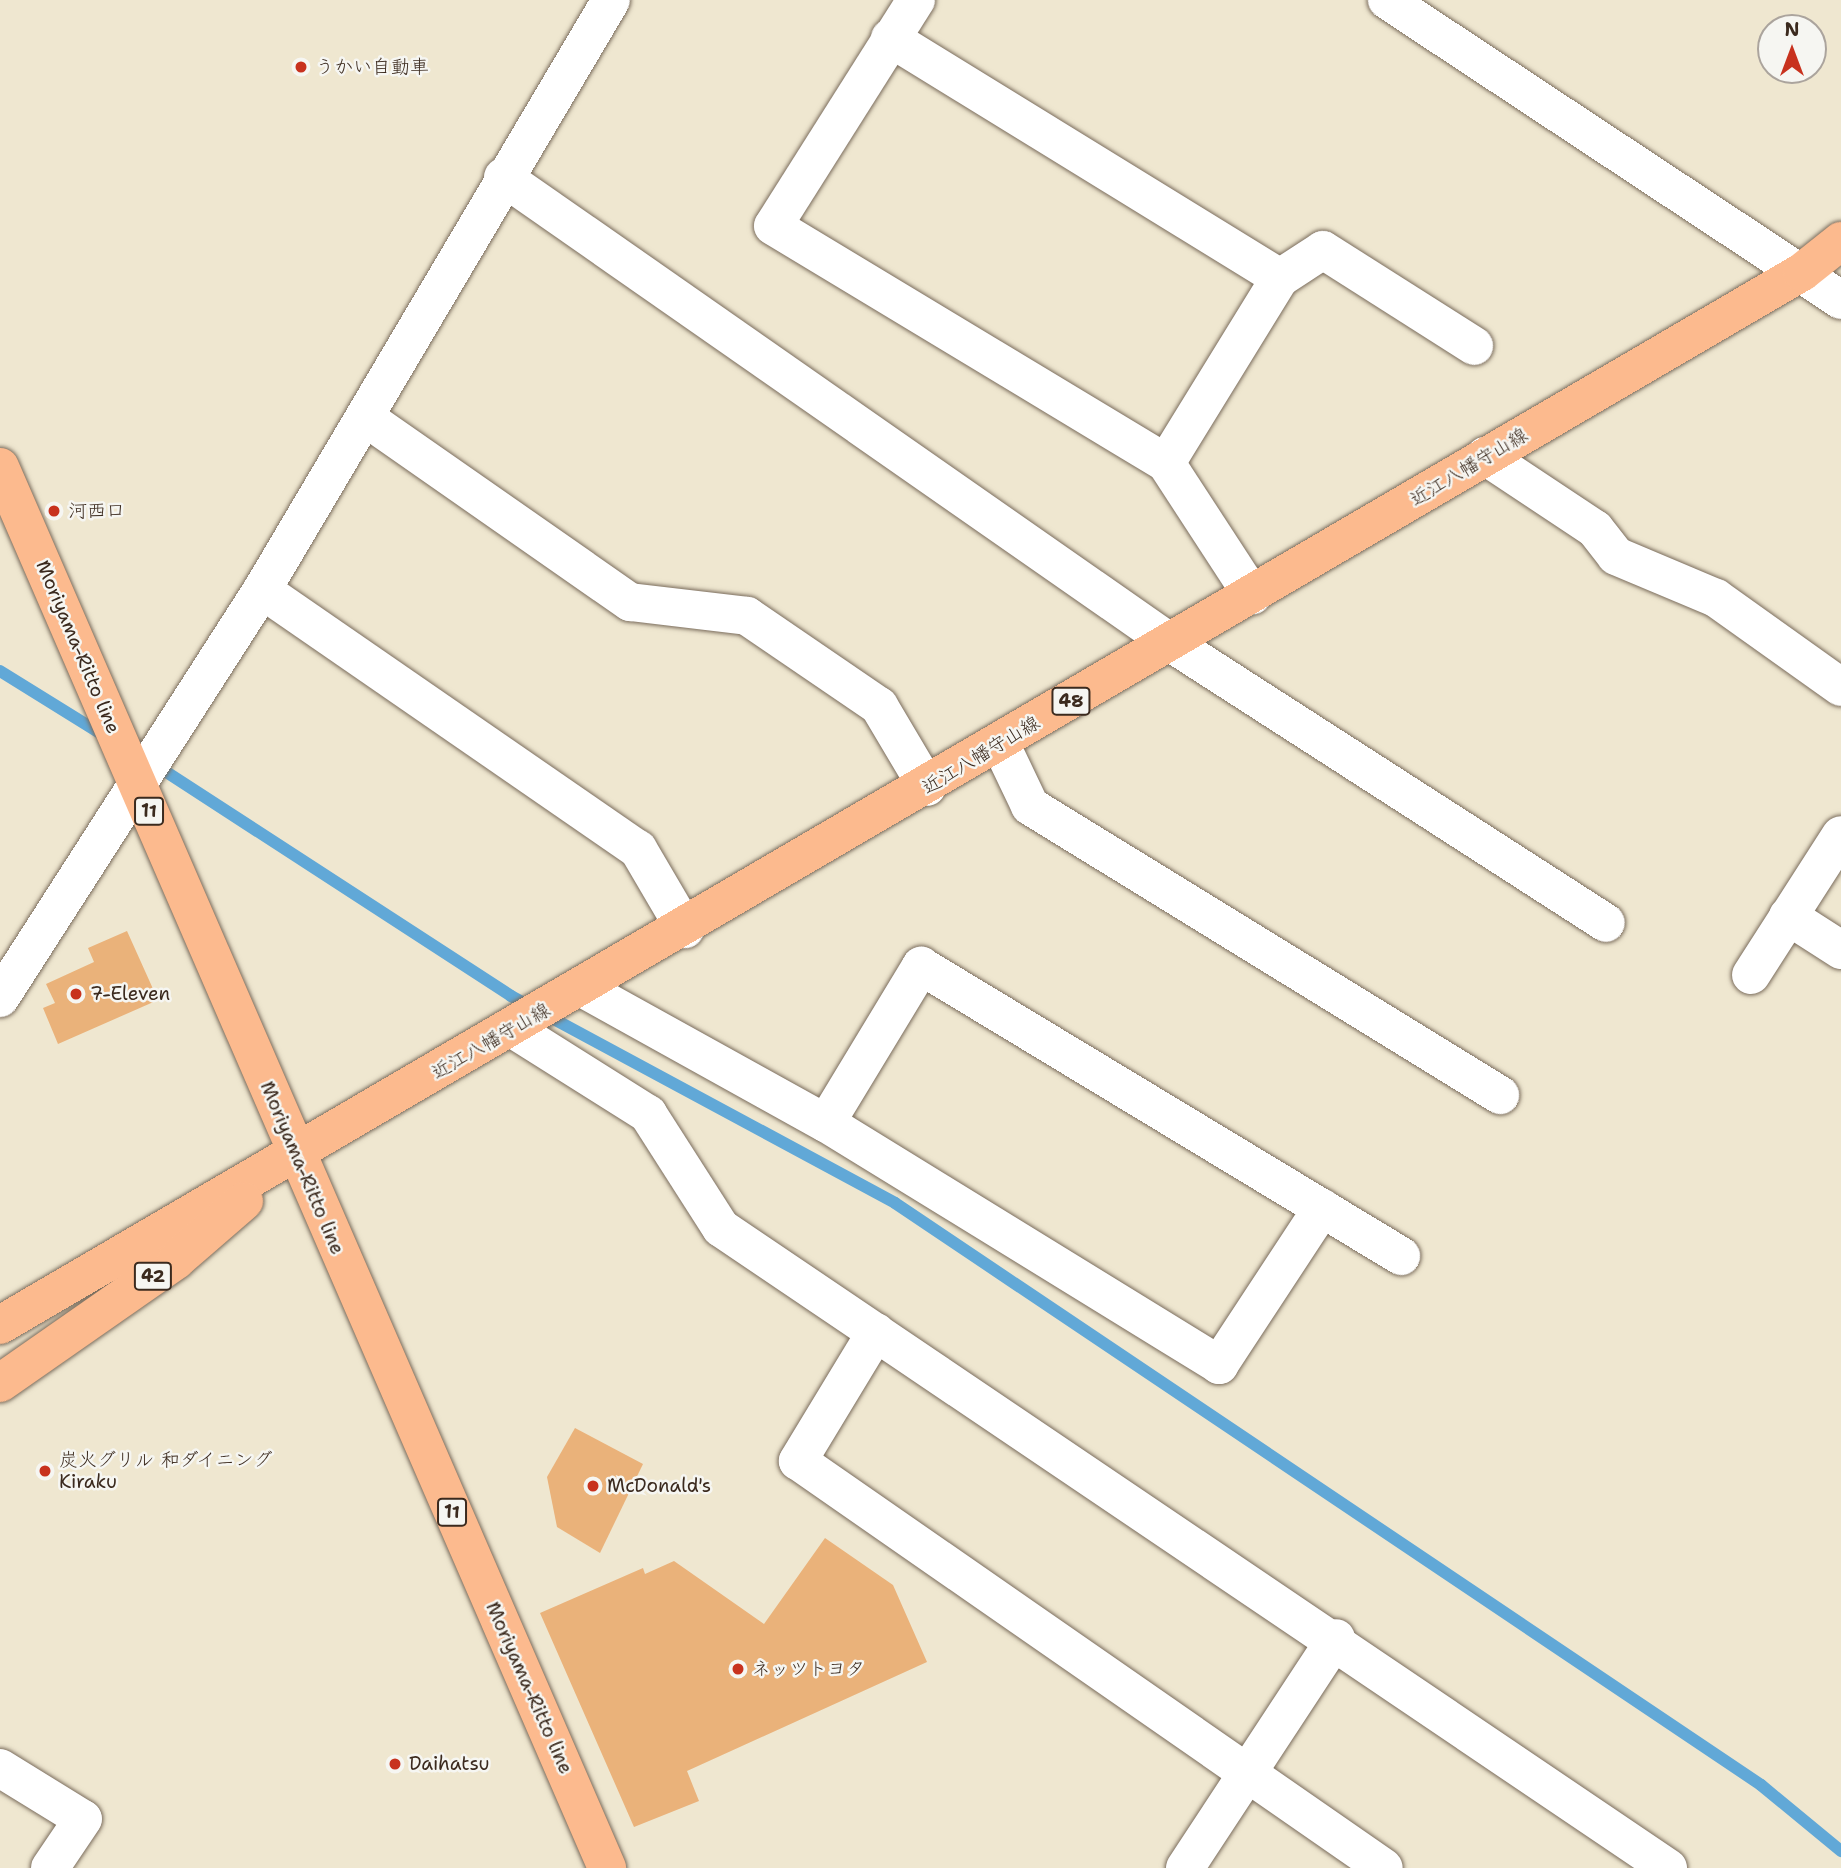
<!DOCTYPE html>
<html>
<head>
<meta charset="utf-8">
<style>
	body { margin:0 }
	#map { position:relative; width:1841px; height:1868px; overflow:hidden; background:#efe7d0; font-family:"Shantell Sans","Klee One",sans-serif }
	div>[style] { position:absolute }
	.stream>* { height:12px; margin:-6px; padding:0 6px; transform-origin:6px; border-radius:6px; background:#61a8d7 }
	.building>* { inset:0; background:#eab27a }
	.roads { filter:drop-shadow(0 0 2px #7a6c5c) drop-shadow(0 0 2px #7a6c5c) }
	.minor>* { height:38px; margin:-19px; padding:0 19px; transform-origin:19px; border-radius:19px; background:#fff }
	.major>* { height:38px; margin:-19px; padding:0 19px; transform-origin:19px; border-radius:19px; background:#fcba8e }
	.dots>* { width:19px; height:19px; translate:-50% -50%; box-sizing:border-box; border:4px solid #f6f6f2; border-radius:50% }
	span { translate:-50% -50%; white-space:nowrap; text-align:center; line-height:1.15; -webkit-text-stroke:5px #f6f6f2; paint-order:stroke }
	.shield-label span { padding:2px 5px; background:#f6f6f2; border:2px solid; border-radius:5px; -webkit-text-stroke-width:0 }
	.shield-label { font-size:18px; color:#3b2a1e; font-weight:700 }
	.poi-label { font-size:19px; color:#3b2a1e }
	.left { translate:0 -50%; text-align:left }
	.street-label { font-size:19px; color:#3b2a1e }
	.north { position:absolute; left:1757px; top:14px; width:70px; height:70px; box-sizing:border-box; background:#f6f6f2; border:2px solid #aba49d; border-radius:50%; rotate:0deg; font-size:19px; font-weight:700; line-height:28px; text-align:center; color:#3b2a1e }
	.north::after { content:''; display:block; margin:auto; width:24px; height:32px; background:#c8321e; clip-path:polygon(50% 0,100% 100%,50% 72%,0 100%) }
</style>
</head>
<body>
<div id="map">
	<div class="stream">
		<div style="left:0;top:671px;width:123px;rotate:31.8deg"></div>
		<div style="left:154px;top:764px;width:426px;rotate:33deg"></div>
		<div style="left:511px;top:996px;width:436px;rotate:28.3deg"></div>
		<div style="left:895px;top:1203px;width:1043px;rotate:33.9deg"></div>
		<div style="left:1761px;top:1785px;width:104px;rotate:39.5deg"></div>
	</div>
	<div class="building">
		<div style="clip-path:polygon(127px 931px,158px 1000px,58px 1044px,43px 1008px,55px 1003px,46px 984px,94px 962px,88px 948px)"></div>
		<div style="clip-path:polygon(575px 1428px,643px 1464px,600px 1553px,557px 1527px,547px 1477px)"></div>
		<div style="clip-path:polygon(825px 1538px,893px 1585px,927px 1662px,687px 1771px,699px 1801px,634px 1827px,540px 1613px,643px 1568px,645px 1574px,674px 1561px,764px 1624px)"></div>
	</div>
	<div class="roads">
		<div class="minor">
			<div style="left:916px;top:0;width:267px;rotate:122.3deg"></div>
			<div style="left:773px;top:226px;width:459px;rotate:31.1deg"></div>
			<div style="left:1166px;top:463px;width:217px;rotate:-58.4deg"></div>
			<div style="left:1280px;top:278px;width:51px;rotate:-33.1deg"></div>
			<div style="left:1323px;top:250px;width:179px;rotate:32.4deg"></div>
			<div style="left:1387px;top:0;width:544px;rotate:33.46deg"></div>
			<div style="left:890px;top:38px;width:458px;rotate:31.6deg"></div>
			<div style="left:503px;top:177px;width:814px;rotate:34.9deg"></div>
			<div style="left:1171px;top:643px;width:517px;rotate:32.77deg"></div>
			<div style="left:366px;top:418px;width:322px;rotate:34.9deg"></div>
			<div style="left:630px;top:602px;width:118px;rotate:6.8deg"></div>
			<div style="left:747px;top:616px;width:160px;rotate:34.3deg"></div>
			<div style="left:879px;top:706px;width:94px;rotate:59.3deg"></div>
			<div style="left:1485px;top:456px;width:132px;rotate:33.6deg"></div>
			<div style="left:1595px;top:529px;width:34px;rotate:52deg"></div>
			<div style="left:1616px;top:556px;width:108px;rotate:22.8deg"></div>
			<div style="left:1716px;top:598px;width:153px;rotate:35.5deg"></div>
			<div style="left:1166px;top:463px;width:158px;rotate:56.9deg"></div>
			<div style="left:262px;top:590px;width:457px;rotate:34.6deg"></div>
			<div style="left:638px;top:849px;width:93px;rotate:59.6deg"></div>
			<div style="left:1000px;top:743px;width:70px;rotate:64.5deg"></div>
			<div style="left:1030px;top:806px;width:552px;rotate:31.59deg"></div>
			<div style="left:1788px;top:916px;width:63px;rotate:32.7deg"></div>
			<div style="left:1751px;top:975px;width:166px;rotate:-57.3deg"></div>
			<div style="left:582px;top:988px;width:279px;rotate:29deg"></div>
			<div style="left:826px;top:1123px;width:184px;rotate:-58.8deg"></div>
			<div style="left:921px;top:966px;width:561px;rotate:31.14deg"></div>
			<div style="left:0;top:998px;width:485px;rotate:-57.3deg"></div>
			<div style="left:262px;top:590px;width:685px;rotate:-59.39deg"></div>
			<div style="left:513px;top:1029px;width:160px;rotate:32.2deg"></div>
			<div style="left:648px;top:1114px;width:135px;rotate:57.4deg"></div>
			<div style="left:721px;top:1228px;width:1143px;rotate:34.05deg"></div>
			<div style="left:826px;top:1123px;width:462px;rotate:31.6deg"></div>
			<div style="left:1219px;top:1365px;width:188px;rotate:-56.7deg"></div>
			<div style="left:876px;top:1332px;width:151px;rotate:121.2deg"></div>
			<div style="left:798px;top:1461px;width:713px;rotate:34.78deg"></div>
			<div style="left:0;top:1768px;width:97px;rotate:31.6deg"></div>
			<div style="left:83px;top:1819px;width:59px;rotate:124deg"></div>
			<div style="left:1185px;top:1868px;width:275px;rotate:-56.7deg"></div>
		</div>
		<div class="major">
			<div style="left:0;top:467px;width:1527px;rotate:66.57deg"></div>
			<div style="left:0;top:1325px;width:2087px;rotate:-30.3deg"></div>
			<div style="left:1802px;top:272px;width:50px;rotate:-38.5deg"></div>
			<div style="left:0;top:1383px;width:215px;rotate:-34.9deg"></div>
			<div style="left:176px;top:1260px;width:90px;rotate:-40.9deg"></div>
		</div>
	</div>
	<div class="dots">
		<div style="left:301px;top:67px;background:#c8321e"></div>
		<div style="left:54px;top:511px;background:#c8321e"></div>
		<div style="left:76px;top:994px;background:#c8321e"></div>
		<div style="left:45px;top:1471px;background:#c8321e"></div>
		<div style="left:593px;top:1486px;background:#c8321e"></div>
		<div style="left:738px;top:1669px;background:#c8321e"></div>
		<div style="left:395px;top:1764px;background:#c8321e"></div>
	</div>
	<div class="shield-label">
		<span style="left:1071px;top:701px">48</span>
		<span style="left:149px;top:811px">11</span>
		<span style="left:153px;top:1276px">42</span>
		<span style="left:452px;top:1512px">11</span>
	</div>
	<div class="poi-label">
		<span class="left" style="left:315px;top:67px">うかい自動車</span>
		<span class="left" style="left:68px;top:511px">河西口</span>
		<span class="left" style="left:90px;top:994px">7-Eleven</span>
		<span class="left" style="left:59px;top:1471px">炭火グリル 和ダイニング<br>Kiraku</span>
		<span class="left" style="left:607px;top:1486px">McDonald's</span>
		<span class="left" style="left:752px;top:1669px">ネッツトヨタ</span>
		<span class="left" style="left:409px;top:1764px">Daihatsu</span>
	</div>
	<div class="street-label">
		<span style="left:1469px;top:467px;rotate:-31deg">近江八幡守山線</span>
		<span style="left:78px;top:647px;rotate:67deg">Moriyama-Ritto line</span>
		<span style="left:981px;top:755px;rotate:-31deg">近江八幡守山線</span>
		<span style="left:491px;top:1041px;rotate:-30deg">近江八幡守山線</span>
		<span style="left:302px;top:1168px;rotate:67deg">Moriyama-Ritto line</span>
		<span style="left:529px;top:1688px;rotate:66deg">Moriyama-Ritto line</span>
	</div>
	<div class="north">N</div>
</div>
</body>
</html>
